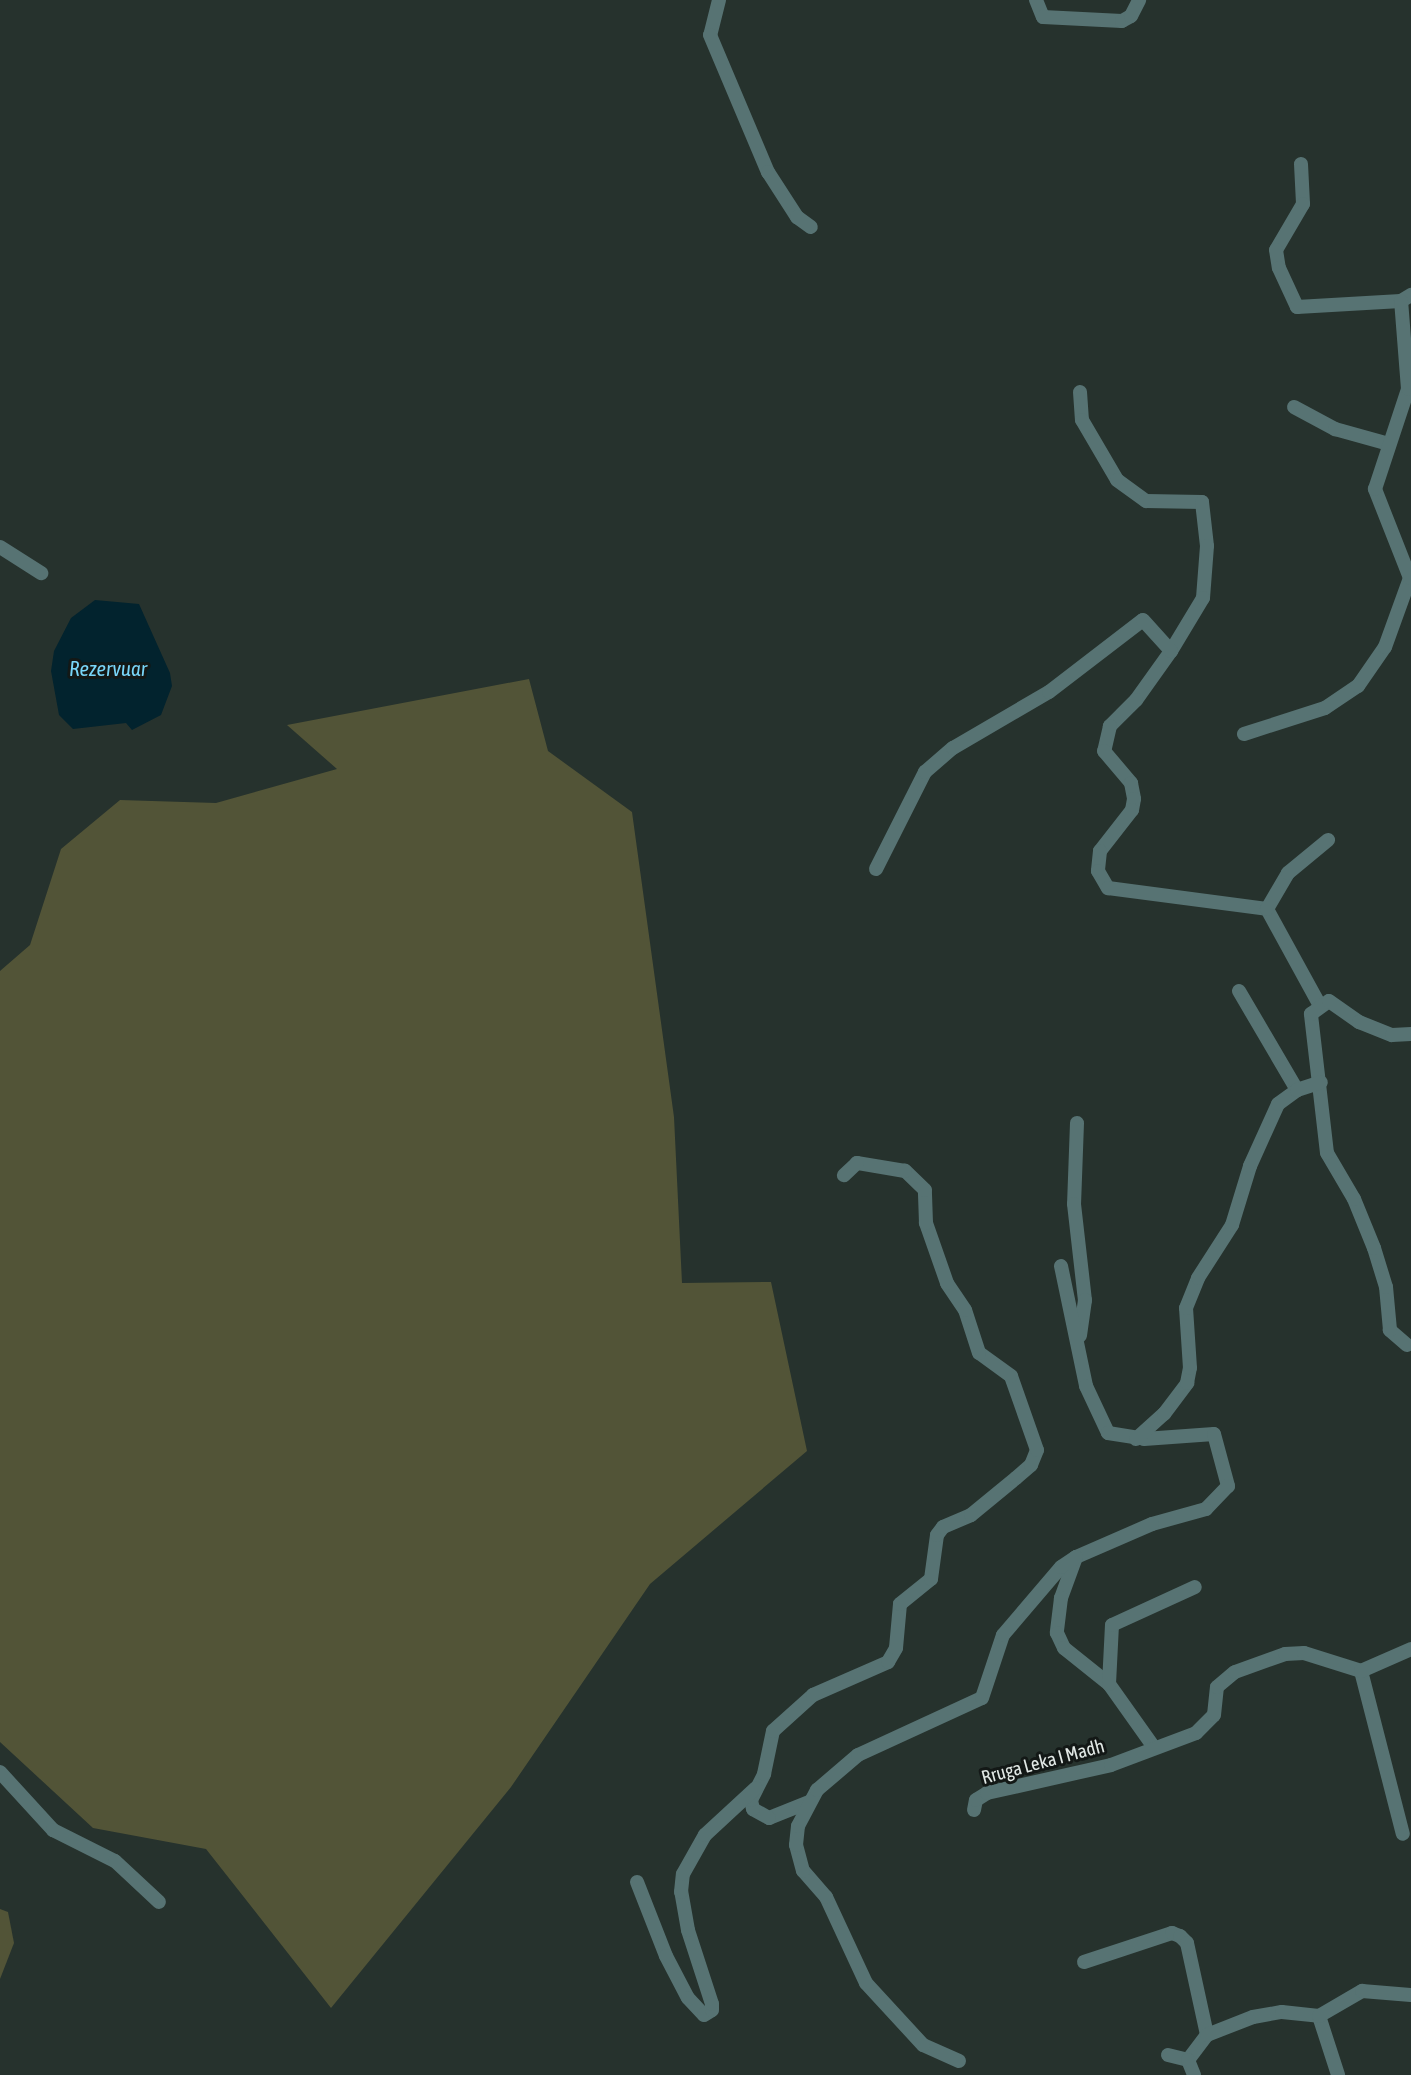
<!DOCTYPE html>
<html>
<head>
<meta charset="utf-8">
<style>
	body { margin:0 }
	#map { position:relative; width:1411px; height:2075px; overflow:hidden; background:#26322d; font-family:"Asap Condensed",sans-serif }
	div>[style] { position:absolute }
	.green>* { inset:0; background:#525437 }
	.water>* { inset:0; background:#02232e }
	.minor>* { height:14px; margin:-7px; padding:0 7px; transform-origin:7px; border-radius:7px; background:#577373 }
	span { translate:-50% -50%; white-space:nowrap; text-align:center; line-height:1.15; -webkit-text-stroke:6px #131816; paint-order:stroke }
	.street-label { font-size:19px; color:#e1e8e5 }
	.water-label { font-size:21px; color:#78d5f8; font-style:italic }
</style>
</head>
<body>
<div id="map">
	<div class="green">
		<div style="clip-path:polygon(529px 679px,548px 751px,632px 812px,674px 1117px,682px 1283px,771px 1282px,807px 1451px,650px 1584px,511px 1787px,331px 2008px,206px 1849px,93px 1828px,0 1742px,0 971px,30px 945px,61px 849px,120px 800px,216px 803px,337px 769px,287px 725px)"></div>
		<div style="clip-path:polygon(0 1909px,8px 1912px,14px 1943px,0 1979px)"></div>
	</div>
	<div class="water">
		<div style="clip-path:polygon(95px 600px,139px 604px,170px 673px,172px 686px,161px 715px,132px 730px,126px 723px,73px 729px,59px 715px,51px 671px,54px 651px,71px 618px)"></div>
	</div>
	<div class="minor">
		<div style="left:719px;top:0;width:36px;rotate:104deg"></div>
		<div style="left:710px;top:35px;width:149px;rotate:67.1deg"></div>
		<div style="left:768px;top:172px;width:54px;rotate:57.2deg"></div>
		<div style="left:797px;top:217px;width:17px;rotate:36deg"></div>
		<div style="left:1036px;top:0;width:18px;rotate:68deg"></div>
		<div style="left:1043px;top:17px;width:79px;rotate:2.9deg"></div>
		<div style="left:1122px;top:21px;width:10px;rotate:-29deg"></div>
		<div style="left:1131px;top:16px;width:18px;rotate:-63deg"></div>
		<div style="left:1301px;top:164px;width:40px;rotate:87.1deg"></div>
		<div style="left:1303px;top:204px;width:53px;rotate:120.4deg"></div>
		<div style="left:1276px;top:250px;width:18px;rotate:81deg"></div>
		<div style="left:1279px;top:268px;width:43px;rotate:65.2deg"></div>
		<div style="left:1297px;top:307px;width:104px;rotate:-3.3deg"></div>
		<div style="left:1401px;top:301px;width:12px;rotate:-31deg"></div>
		<div style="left:1080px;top:392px;width:28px;rotate:86deg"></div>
		<div style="left:1082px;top:420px;width:69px;rotate:59.7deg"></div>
		<div style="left:1117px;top:480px;width:36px;rotate:36deg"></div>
		<div style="left:1146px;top:501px;width:56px;rotate:1deg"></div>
		<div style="left:1202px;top:502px;width:44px;rotate:83.5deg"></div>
		<div style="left:1207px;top:546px;width:52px;rotate:94.4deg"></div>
		<div style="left:1203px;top:598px;width:62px;rotate:121.1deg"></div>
		<div style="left:1171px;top:651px;width:60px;rotate:125.5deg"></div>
		<div style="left:1136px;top:700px;width:37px;rotate:135deg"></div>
		<div style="left:1110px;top:726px;width:26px;rotate:103deg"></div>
		<div style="left:1104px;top:751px;width:42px;rotate:49.8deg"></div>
		<div style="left:1131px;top:783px;width:16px;rotate:79deg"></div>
		<div style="left:1134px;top:799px;width:11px;rotate:100deg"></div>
		<div style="left:1132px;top:810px;width:52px;rotate:128deg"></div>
		<div style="left:1100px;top:851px;width:20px;rotate:96deg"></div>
		<div style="left:1098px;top:871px;width:20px;rotate:60deg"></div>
		<div style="left:1108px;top:888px;width:160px;rotate:7.5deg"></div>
		<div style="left:1294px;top:407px;width:47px;rotate:28.2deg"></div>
		<div style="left:1335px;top:429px;width:56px;rotate:15.5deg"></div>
		<div style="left:0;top:547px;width:49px;rotate:32.4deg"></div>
		<div style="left:1244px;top:734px;width:85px;rotate:-17.8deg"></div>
		<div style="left:1325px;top:708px;width:40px;rotate:-34deg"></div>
		<div style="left:1358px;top:686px;width:47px;rotate:-55.3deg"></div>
		<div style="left:1385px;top:647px;width:73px;rotate:-70.1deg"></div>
		<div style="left:1410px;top:578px;width:96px;rotate:-111.5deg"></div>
		<div style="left:1375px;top:489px;width:105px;rotate:-71.7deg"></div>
		<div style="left:1408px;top:389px;width:88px;rotate:-94.5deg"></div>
		<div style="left:876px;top:869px;width:109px;rotate:-63.2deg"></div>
		<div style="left:925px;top:772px;width:37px;rotate:-41deg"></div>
		<div style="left:953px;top:748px;width:111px;rotate:-30.3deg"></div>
		<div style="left:1049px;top:692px;width:118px;rotate:-37.5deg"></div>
		<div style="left:1143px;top:620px;width:42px;rotate:47.9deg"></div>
		<div style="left:1267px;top:909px;width:108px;rotate:61.3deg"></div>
		<div style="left:1267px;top:909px;width:42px;rotate:-59.7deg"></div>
		<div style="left:1288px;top:873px;width:52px;rotate:-39.5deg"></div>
		<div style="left:1239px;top:991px;width:115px;rotate:59.6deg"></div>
		<div style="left:1077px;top:1123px;width:81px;rotate:92.1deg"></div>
		<div style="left:1074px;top:1204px;width:97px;rotate:83.5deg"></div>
		<div style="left:1085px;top:1300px;width:36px;rotate:98deg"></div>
		<div style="left:1061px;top:1266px;width:123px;rotate:78.2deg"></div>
		<div style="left:1086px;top:1386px;width:52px;rotate:64.9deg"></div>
		<div style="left:1108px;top:1433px;width:36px;rotate:9deg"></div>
		<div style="left:1144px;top:1439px;width:70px;rotate:-4.1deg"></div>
		<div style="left:1214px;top:1434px;width:54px;rotate:74.9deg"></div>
		<div style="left:1228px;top:1486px;width:32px;rotate:134deg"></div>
		<div style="left:1206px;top:1509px;width:56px;rotate:164.5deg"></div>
		<div style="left:1152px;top:1524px;width:83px;rotate:156.5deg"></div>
		<div style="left:1076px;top:1557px;width:44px;rotate:110.1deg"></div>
		<div style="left:1061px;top:1598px;width:35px;rotate:97deg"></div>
		<div style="left:1057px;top:1633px;width:17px;rotate:65deg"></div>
		<div style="left:1064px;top:1648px;width:58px;rotate:38.7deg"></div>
		<div style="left:1109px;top:1684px;width:76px;rotate:54.6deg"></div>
		<div style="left:1407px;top:1345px;width:23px;rotate:-139deg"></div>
		<div style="left:1390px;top:1330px;width:43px;rotate:-95.3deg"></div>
		<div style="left:1386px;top:1287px;width:41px;rotate:-107.1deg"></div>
		<div style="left:1374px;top:1248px;width:53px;rotate:-112.2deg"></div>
		<div style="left:1354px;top:1199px;width:53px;rotate:-120.4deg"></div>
		<div style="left:1327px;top:1153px;width:140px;rotate:-96.6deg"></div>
		<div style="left:1311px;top:1014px;width:22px;rotate:-36deg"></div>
		<div style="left:1329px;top:1001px;width:37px;rotate:35deg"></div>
		<div style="left:1359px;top:1022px;width:35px;rotate:22deg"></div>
		<div style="left:1392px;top:1035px;width:19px;rotate:-3deg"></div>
		<div style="left:1136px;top:1439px;width:38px;rotate:-42deg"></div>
		<div style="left:1164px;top:1414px;width:39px;rotate:-53deg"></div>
		<div style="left:1187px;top:1383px;width:15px;rotate:-79deg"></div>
		<div style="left:1190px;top:1368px;width:60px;rotate:-93.8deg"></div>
		<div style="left:1186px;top:1308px;width:32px;rotate:-68deg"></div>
		<div style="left:1198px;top:1278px;width:63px;rotate:-57.3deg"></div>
		<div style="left:1232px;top:1225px;width:62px;rotate:-73deg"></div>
		<div style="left:1250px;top:1166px;width:68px;rotate:-65.7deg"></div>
		<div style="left:1278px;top:1104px;width:24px;rotate:-36deg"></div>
		<div style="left:1297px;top:1090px;width:25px;rotate:-18deg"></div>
		<div style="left:1361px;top:1671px;width:168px;rotate:75.6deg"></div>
		<div style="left:1109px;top:1684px;width:59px;rotate:-87.1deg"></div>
		<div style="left:1112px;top:1625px;width:91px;rotate:-24.6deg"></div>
		<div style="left:0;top:1772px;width:79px;rotate:47.6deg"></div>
		<div style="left:53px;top:1830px;width:69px;rotate:26.6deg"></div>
		<div style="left:115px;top:1861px;width:60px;rotate:43deg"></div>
		<div style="left:809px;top:1802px;width:43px;rotate:158.2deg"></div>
		<div style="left:769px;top:1818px;width:18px;rotate:-151deg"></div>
		<div style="left:753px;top:1809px;width:9px;rotate:-103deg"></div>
		<div style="left:751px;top:1800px;width:29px;rotate:-63deg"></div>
		<div style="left:764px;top:1774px;width:44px;rotate:-78.2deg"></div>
		<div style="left:773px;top:1731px;width:54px;rotate:-42deg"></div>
		<div style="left:813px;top:1695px;width:82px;rotate:-23.7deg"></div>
		<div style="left:888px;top:1662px;width:16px;rotate:-60deg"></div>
		<div style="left:896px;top:1648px;width:44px;rotate:-84.8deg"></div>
		<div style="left:900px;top:1604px;width:40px;rotate:-39deg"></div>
		<div style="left:931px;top:1579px;width:44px;rotate:-82.2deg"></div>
		<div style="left:937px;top:1535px;width:10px;rotate:-53deg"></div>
		<div style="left:943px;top:1527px;width:30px;rotate:-23deg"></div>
		<div style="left:971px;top:1515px;width:58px;rotate:-39.4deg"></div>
		<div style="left:1016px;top:1478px;width:20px;rotate:-41deg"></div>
		<div style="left:1031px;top:1465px;width:16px;rotate:-68deg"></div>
		<div style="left:1037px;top:1450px;width:78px;rotate:-109.4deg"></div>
		<div style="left:1011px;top:1376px;width:39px;rotate:-144deg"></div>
		<div style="left:979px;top:1353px;width:45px;rotate:-108deg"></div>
		<div style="left:965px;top:1310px;width:32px;rotate:-124deg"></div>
		<div style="left:947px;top:1283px;width:64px;rotate:-109.3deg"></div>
		<div style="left:926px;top:1223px;width:33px;rotate:-92deg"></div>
		<div style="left:925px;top:1190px;width:28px;rotate:-136deg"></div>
		<div style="left:905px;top:1171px;width:49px;rotate:-170.5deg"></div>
		<div style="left:857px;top:1163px;width:18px;rotate:137deg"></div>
		<div style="left:974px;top:1810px;width:10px;rotate:-79deg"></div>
		<div style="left:976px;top:1800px;width:13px;rotate:-32deg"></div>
		<div style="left:987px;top:1793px;width:127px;rotate:-12.7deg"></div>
		<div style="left:1111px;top:1765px;width:91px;rotate:-20.6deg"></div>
		<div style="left:1196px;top:1733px;width:25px;rotate:-45deg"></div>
		<div style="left:1214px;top:1715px;width:28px;rotate:-84deg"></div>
		<div style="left:1217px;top:1687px;width:23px;rotate:-40deg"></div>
		<div style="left:1235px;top:1672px;width:53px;rotate:-19.8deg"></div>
		<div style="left:1285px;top:1654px;width:19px;rotate:-3deg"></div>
		<div style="left:1304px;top:1653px;width:60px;rotate:17.5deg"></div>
		<div style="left:1361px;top:1671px;width:55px;rotate:-23.7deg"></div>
		<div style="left:637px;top:1882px;width:79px;rotate:68.6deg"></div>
		<div style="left:666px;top:1956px;width:47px;rotate:62.4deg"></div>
		<div style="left:688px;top:1998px;width:23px;rotate:47deg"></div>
		<div style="left:704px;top:2015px;width:9px;rotate:-32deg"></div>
		<div style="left:712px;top:2010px;width:6px;rotate:-90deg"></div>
		<div style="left:712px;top:2004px;width:78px;rotate:-108deg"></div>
		<div style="left:688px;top:1930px;width:39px;rotate:-100deg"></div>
		<div style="left:681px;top:1892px;width:18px;rotate:-84deg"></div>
		<div style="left:683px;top:1874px;width:45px;rotate:-60.6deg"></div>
		<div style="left:705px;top:1835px;width:69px;rotate:-42.7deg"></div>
		<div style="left:1084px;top:1962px;width:93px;rotate:-18.2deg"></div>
		<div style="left:1172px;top:1933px;width:9px;rotate:21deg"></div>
		<div style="left:1180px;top:1936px;width:10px;rotate:45deg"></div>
		<div style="left:1187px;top:1943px;width:94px;rotate:77.7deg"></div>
		<div style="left:1319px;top:2016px;width:62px;rotate:72.1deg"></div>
		<div style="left:1168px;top:2055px;width:21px;rotate:14deg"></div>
		<div style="left:1188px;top:2060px;width:31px;rotate:-53deg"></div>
		<div style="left:1207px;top:2035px;width:49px;rotate:-21.4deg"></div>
		<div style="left:1253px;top:2017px;width:29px;rotate:-10deg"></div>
		<div style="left:1282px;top:2012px;width:37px;rotate:6deg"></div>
		<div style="left:1319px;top:2016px;width:50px;rotate:-30.2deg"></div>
		<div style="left:1362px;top:1991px;width:49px;rotate:4.7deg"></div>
		<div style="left:1188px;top:2060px;width:16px;rotate:68deg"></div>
		<div style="left:959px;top:2061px;width:39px;rotate:-156deg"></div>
		<div style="left:923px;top:2045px;width:84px;rotate:-132.6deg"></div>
		<div style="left:866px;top:1983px;width:95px;rotate:-114.9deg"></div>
		<div style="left:826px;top:1897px;width:35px;rotate:-131deg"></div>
		<div style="left:803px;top:1871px;width:27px;rotate:-105deg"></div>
		<div style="left:796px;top:1845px;width:19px;rotate:-84deg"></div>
		<div style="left:798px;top:1826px;width:41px;rotate:-62.2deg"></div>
		<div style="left:817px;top:1790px;width:54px;rotate:-40.5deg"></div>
		<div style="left:858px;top:1755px;width:136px;rotate:-24.7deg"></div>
		<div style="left:982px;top:1698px;width:66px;rotate:-71.6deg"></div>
		<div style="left:1003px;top:1635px;width:89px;rotate:-49.5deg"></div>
		<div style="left:1061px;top:1567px;width:18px;rotate:-34deg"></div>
	</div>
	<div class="street-label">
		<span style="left:1043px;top:1762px;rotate:-15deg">Rruga Leka I Madh</span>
	</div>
	<div class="water-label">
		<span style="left:108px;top:668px">Rezervuar</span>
	</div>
</div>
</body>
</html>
